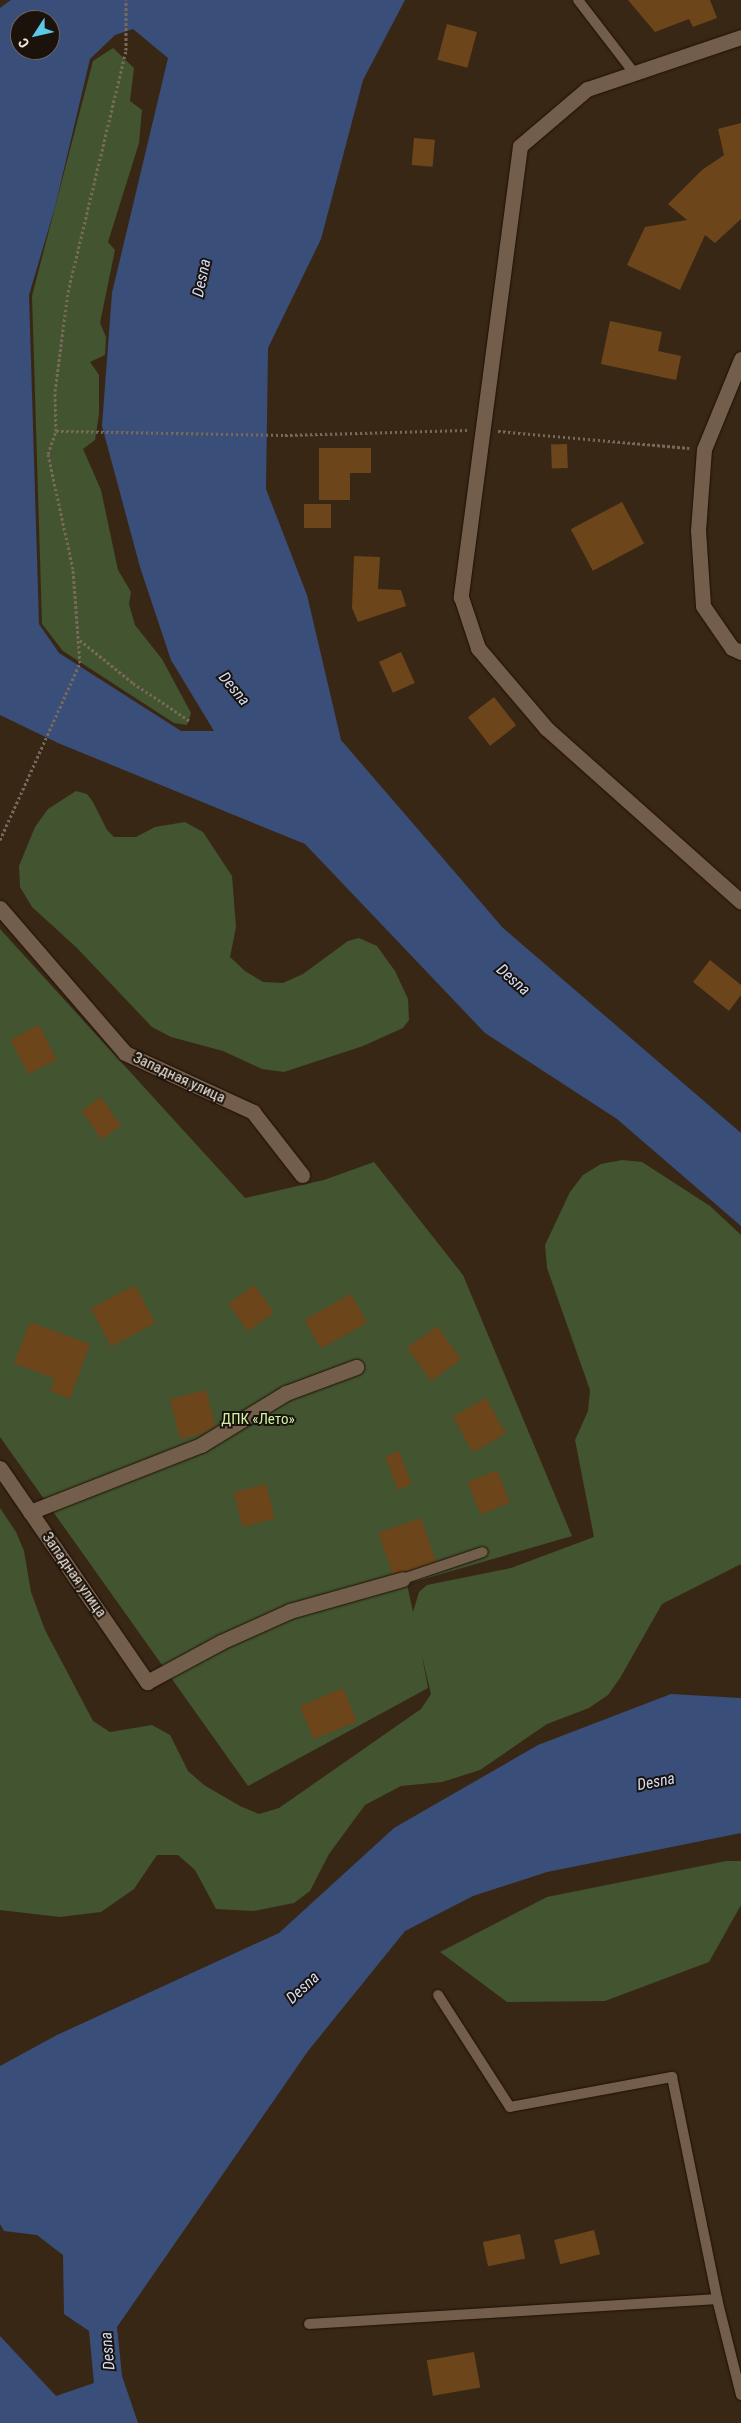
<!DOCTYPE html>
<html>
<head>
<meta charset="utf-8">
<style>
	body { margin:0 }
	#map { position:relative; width:741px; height:2423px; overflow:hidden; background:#392716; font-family:"Roboto Condensed",sans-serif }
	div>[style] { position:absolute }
	.green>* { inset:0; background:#425430 }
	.water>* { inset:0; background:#3a4e7a }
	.building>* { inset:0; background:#6c451b; transform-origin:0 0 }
	.path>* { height:3px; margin-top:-1.5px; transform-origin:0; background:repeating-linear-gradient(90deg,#79695a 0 2.5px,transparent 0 5px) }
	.roads { filter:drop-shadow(0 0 1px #201002) drop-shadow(0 0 1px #201002) }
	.lane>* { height:10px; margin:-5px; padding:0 5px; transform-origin:5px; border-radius:5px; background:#735e4c }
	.street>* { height:15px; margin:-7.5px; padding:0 7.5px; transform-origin:7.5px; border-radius:7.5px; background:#735e4c }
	span { translate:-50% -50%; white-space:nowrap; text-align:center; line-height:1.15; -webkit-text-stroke:4px #1a120b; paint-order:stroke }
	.street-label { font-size:15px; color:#f3e7dc }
	.park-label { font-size:15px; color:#cdf3a6 }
	.water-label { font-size:16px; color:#cedcf9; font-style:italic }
	.north { position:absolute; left:10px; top:10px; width:50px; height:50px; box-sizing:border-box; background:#1a120b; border:1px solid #71675f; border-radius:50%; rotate:235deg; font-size:14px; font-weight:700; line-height:20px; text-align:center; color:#f3e7dc }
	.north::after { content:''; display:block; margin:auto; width:18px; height:22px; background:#5ac8e6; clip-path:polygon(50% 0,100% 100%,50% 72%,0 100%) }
</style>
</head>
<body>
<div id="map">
	<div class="green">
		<div style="clip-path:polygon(113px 48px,134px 68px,130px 101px,142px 110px,139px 143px,108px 242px,115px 250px,100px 323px,106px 337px,105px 355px,90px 362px,99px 375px,99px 414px,95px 440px,83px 449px,101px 490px,118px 570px,131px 592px,129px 604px,135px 625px,162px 659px,191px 713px,187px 725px,174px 723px,63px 651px,42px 624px,32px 296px,93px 61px)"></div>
		<div style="clip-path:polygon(76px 791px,87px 794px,93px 802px,107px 830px,114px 837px,136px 837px,155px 827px,185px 822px,203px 832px,232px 876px,236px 927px,230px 957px,245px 971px,263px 982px,283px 983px,303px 974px,348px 941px,359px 938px,377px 946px,395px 971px,408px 999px,409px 1020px,403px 1028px,363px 1046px,284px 1072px,262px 1069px,223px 1051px,171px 1037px,152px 1027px,77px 948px,32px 907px,20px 887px,19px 866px,35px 827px,48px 809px)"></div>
		<div style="clip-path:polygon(0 929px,245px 1198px,324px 1180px,374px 1162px,463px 1275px,572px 1536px,407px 1584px,413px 1612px,419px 1592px,427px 1585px,511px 1568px,594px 1537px,575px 1440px,588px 1411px,590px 1390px,547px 1268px,545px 1245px,570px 1192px,583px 1175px,601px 1164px,622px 1160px,642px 1162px,710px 1206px,741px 1235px,741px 1564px,662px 1604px,620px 1678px,608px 1695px,589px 1708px,547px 1724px,480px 1770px,442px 1782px,401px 1786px,365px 1805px,329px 1854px,310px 1891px,294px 1903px,254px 1911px,216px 1909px,195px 1870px,178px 1855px,157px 1855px,134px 1889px,101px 1912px,60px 1917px,0 1910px,0 1508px,16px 1532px,24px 1551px,31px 1592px,45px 1630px,93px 1721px,110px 1732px,152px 1725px,170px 1735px,188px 1771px,204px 1785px,240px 1806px,259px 1814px,279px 1808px,421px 1709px,431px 1694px,422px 1656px,428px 1688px,248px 1786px,0 1437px)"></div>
		<div style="clip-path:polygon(726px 1861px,741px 1861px,741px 1905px,709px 1962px,605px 2001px,507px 2002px,440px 1952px,547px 1897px)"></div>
	</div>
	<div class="water">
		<div style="clip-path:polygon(evenodd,11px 0,405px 0,363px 80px,321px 239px,268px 348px,266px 489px,307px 595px,341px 740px,503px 928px,741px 1133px,741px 1226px,617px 1119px,485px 1033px,305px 844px,58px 743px,0 715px,0 8px,11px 0,20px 20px,50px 20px,50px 50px,20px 50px,20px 20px,11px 0,133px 29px,168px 58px,112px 293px,102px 426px,140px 567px,171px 660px,214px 731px,181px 731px,59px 653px,39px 624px,29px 295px,55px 207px,90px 59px,115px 35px,133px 29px)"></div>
		<div style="clip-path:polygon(671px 1694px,741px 1698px,741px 1833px,547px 1872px,473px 1896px,405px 1931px,308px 2051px,117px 2327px,122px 2376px,138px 2423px,0 2423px,0 2336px,56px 2396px,94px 2383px,89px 2331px,64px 2314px,63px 2255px,37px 2235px,4px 2231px,0 2224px,0 2066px,57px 2035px,279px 1933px,394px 1828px,538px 1745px)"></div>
	</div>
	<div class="building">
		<div style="clip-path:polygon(628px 0,710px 0,717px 18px,693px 27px,689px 19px,655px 32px)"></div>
		<div style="left:447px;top:24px;width:31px;height:37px;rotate:15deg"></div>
		<div style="clip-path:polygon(741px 123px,741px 219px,715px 243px,705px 235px,680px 290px,627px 265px,645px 227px,687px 220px,668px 204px,702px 170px,724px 155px,718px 129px)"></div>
		<div style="left:414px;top:138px;width:21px;height:27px;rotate:5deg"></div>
		<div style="clip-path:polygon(610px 321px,662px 332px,658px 351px,681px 356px,676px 380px,601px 364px)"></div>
		<div style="left:567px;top:444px;width:24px;height:16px;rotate:88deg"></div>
		<div style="clip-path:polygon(319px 448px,371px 448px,371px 473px,350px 473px,350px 500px,319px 500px)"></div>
		<div style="left:622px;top:502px;width:47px;height:58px;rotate:62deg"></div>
		<div style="left:304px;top:504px;width:27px;height:24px"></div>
		<div style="clip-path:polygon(354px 556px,380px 557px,378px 589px,401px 590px,406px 606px,358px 622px,352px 608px)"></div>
		<div style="left:401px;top:652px;width:34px;height:24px;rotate:66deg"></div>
		<div style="left:494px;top:697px;width:36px;height:33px;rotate:52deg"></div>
		<div style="clip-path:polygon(710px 960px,741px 985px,741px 995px,729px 1011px,693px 982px)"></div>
		<div style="left:39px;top:1025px;width:39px;height:32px;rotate:63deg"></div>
		<div style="left:101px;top:1097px;width:35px;height:24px;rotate:55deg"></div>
		<div style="left:135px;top:1285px;width:43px;height:50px;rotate:62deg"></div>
		<div style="left:254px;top:1285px;width:34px;height:32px;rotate:54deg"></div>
		<div style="left:351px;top:1294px;width:33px;height:53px;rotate:61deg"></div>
		<div style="clip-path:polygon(30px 1322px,90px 1344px,70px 1399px,50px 1391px,55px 1379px,14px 1363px)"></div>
		<div style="left:437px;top:1326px;width:41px;height:37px;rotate:54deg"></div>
		<div style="clip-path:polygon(206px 1390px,215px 1426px,201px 1434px,180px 1439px,170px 1399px)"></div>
		<div style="left:486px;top:1398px;width:41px;height:38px;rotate:61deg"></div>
		<div style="left:399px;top:1451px;width:36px;height:15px;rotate:69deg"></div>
		<div style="left:497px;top:1470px;width:35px;height:32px;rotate:68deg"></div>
		<div style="left:266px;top:1484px;width:36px;height:33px;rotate:76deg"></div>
		<div style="left:421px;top:1518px;width:46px;height:45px;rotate:71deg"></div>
		<div style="left:343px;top:1688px;width:36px;height:47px;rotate:67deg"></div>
		<div style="left:594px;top:2230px;width:25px;height:41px;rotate:76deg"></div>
		<div style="left:520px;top:2234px;width:25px;height:38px;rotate:78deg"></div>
		<div style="left:474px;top:2352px;width:36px;height:48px;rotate:80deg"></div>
	</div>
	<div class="path">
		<div style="left:56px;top:431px;width:229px;rotate:1deg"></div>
		<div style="left:285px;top:435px;width:182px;rotate:-1.6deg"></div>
		<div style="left:498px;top:431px;width:192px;rotate:5.1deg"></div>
		<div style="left:80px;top:640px;width:68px;rotate:39.1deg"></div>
		<div style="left:133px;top:683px;width:69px;rotate:33.7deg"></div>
		<div style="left:0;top:840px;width:194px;rotate:-65.7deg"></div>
		<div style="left:80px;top:663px;width:94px;rotate:-94.3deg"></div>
		<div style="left:73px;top:569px;width:118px;rotate:-102.3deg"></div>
		<div style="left:48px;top:454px;width:24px;rotate:-71deg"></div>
		<div style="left:56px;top:431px;width:40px;rotate:-91.4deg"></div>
		<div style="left:55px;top:391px;width:100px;rotate:-82.5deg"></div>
		<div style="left:68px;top:292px;width:249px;rotate:-76.5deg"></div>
		<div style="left:126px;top:50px;width:50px;rotate:-90deg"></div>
	</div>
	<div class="roads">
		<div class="lane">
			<div style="left:578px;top:0;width:93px;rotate:52.4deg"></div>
			<div style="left:403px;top:1579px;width:84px;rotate:-18.6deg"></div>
			<div style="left:438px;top:1995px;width:133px;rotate:57.3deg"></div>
			<div style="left:510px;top:2107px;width:165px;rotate:-10.5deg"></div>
			<div style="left:672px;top:2077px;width:227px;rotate:78.5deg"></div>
			<div style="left:717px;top:2299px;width:99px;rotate:76deg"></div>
			<div style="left:309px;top:2324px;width:409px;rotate:-3.5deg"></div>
		</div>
		<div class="street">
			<div style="left:741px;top:37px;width:163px;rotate:161.3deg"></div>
			<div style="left:587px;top:89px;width:88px;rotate:139.6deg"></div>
			<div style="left:520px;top:146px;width:455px;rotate:97.5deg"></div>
			<div style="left:461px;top:597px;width:54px;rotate:71.6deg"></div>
			<div style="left:478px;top:648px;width:105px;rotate:49.6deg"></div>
			<div style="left:546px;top:728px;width:261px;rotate:41.7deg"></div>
			<div style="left:741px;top:359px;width:97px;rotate:112.3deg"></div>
			<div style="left:704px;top:449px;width:81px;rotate:94.2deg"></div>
			<div style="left:698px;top:530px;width:76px;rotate:86.2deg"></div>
			<div style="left:703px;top:606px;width:51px;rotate:55.4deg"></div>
			<div style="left:732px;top:648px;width:10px;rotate:24deg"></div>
			<div style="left:0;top:908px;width:191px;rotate:49.2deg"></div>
			<div style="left:125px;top:1053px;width:141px;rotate:24.7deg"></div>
			<div style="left:253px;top:1112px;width:80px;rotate:52.1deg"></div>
			<div style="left:0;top:1468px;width:260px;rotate:55.5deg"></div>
			<div style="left:147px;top:1682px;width:84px;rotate:-28.4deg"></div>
			<div style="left:221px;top:1642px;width:76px;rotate:-24.2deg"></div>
			<div style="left:290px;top:1611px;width:117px;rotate:-15.8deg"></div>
			<div style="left:30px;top:1512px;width:184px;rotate:-21.4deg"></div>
			<div style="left:201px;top:1445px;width:100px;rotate:-31.5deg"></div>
			<div style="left:286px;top:1393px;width:75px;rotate:-20.4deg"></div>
		</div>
	</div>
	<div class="street-label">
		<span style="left:179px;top:1078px;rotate:25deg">Западная улица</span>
		<span style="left:74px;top:1575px;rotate:55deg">Западная улица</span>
	</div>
	<div class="park-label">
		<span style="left:258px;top:1420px">ДПК «Лето»</span>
	</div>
	<div class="water-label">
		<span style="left:202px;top:278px;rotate:-78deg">Desna</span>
		<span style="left:234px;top:689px;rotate:50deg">Desna</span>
		<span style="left:513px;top:980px;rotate:41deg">Desna</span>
		<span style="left:656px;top:1782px;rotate:-11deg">Desna</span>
		<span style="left:303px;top:1988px;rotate:-43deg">Desna</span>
		<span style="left:108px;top:2351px;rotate:-95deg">Desna</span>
	</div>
	<div class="north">С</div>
</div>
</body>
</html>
